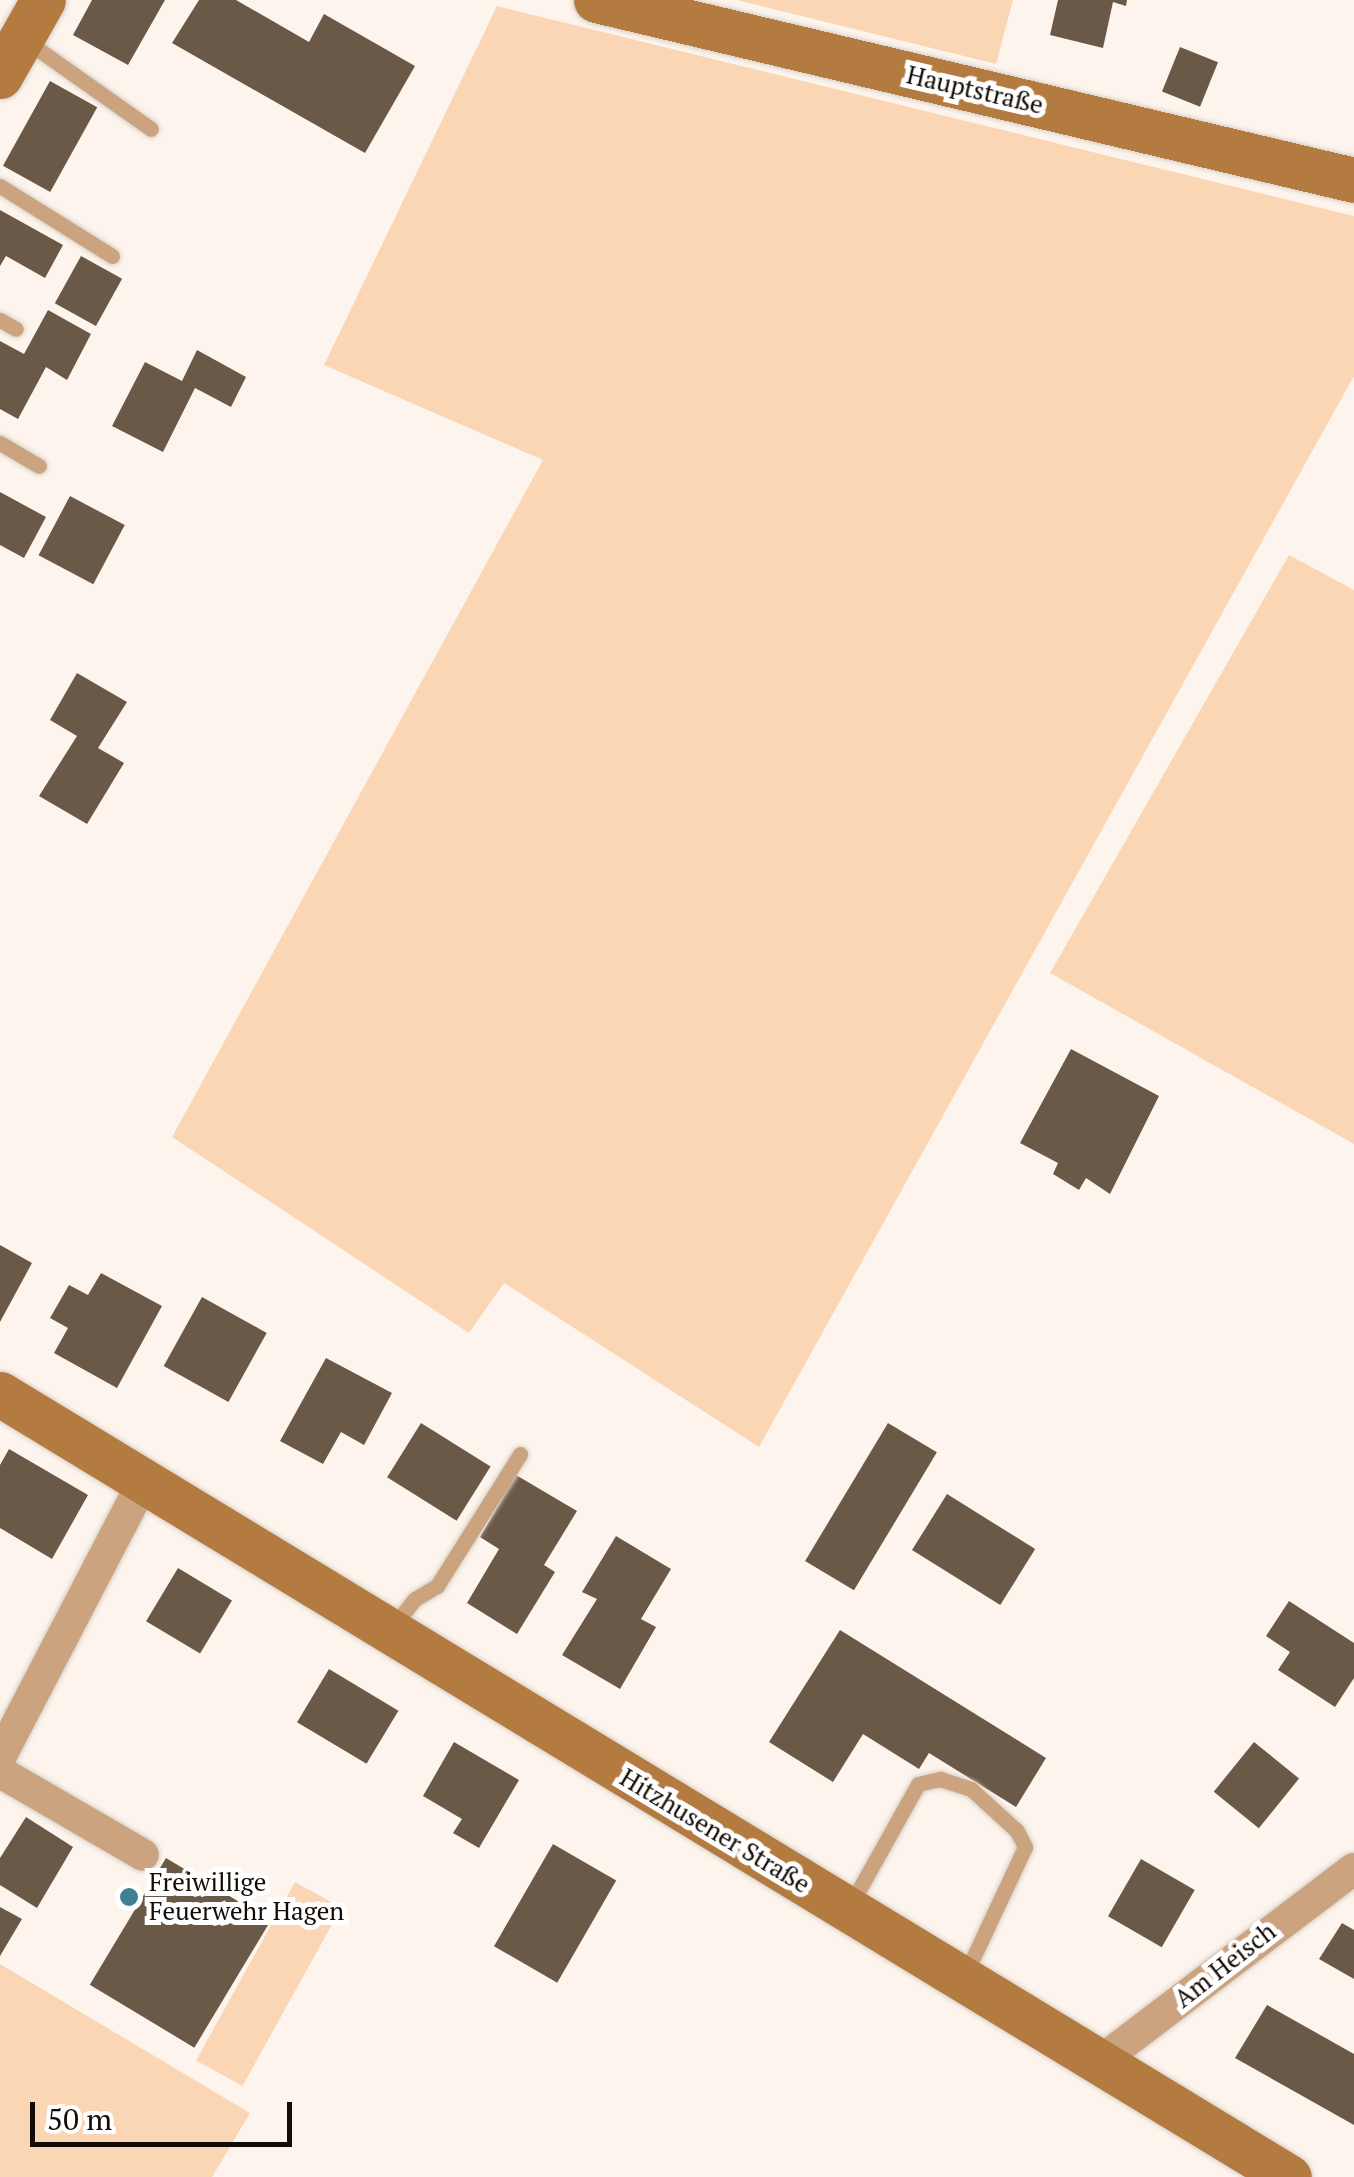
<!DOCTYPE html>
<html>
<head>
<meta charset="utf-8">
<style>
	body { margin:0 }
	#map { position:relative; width:1354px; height:2177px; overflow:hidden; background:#fdf5ed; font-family:"PT Serif",serif }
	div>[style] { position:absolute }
	.green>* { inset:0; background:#fad6b5; transform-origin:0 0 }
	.building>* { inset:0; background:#6b5948; transform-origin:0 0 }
	.roads { filter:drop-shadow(0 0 2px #d8d0c8) drop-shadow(0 0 2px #d8d0c8) }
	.lane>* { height:15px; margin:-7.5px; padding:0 7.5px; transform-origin:7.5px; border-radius:7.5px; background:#cba47f }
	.street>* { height:32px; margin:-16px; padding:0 16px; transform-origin:16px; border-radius:16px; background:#cba47f }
	.secondary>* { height:45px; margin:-22.5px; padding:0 22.5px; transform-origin:22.5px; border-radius:22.5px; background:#b37b40 }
	.dots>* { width:28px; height:28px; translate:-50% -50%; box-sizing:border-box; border:5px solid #fff; border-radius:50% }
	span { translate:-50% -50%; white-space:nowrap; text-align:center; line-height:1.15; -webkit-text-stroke:10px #fff; paint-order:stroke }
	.street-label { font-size:25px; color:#130c06 }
	.poi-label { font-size:25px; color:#130c06 }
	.left { translate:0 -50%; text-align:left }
	.scale { position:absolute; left:30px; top:2102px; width:262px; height:45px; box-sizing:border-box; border:5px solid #130c06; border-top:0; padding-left:12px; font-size:30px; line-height:35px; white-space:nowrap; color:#130c06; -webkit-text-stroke:8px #fff; paint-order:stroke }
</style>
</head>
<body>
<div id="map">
	<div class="green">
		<div style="clip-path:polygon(737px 0,1013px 0,996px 64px)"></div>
		<div style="clip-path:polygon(497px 6px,1354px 216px,1354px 376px,759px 1447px,504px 1283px,469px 1333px,172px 1137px,543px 460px,324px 365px)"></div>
		<div style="clip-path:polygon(1289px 555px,1354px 590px,1354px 1144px,1050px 973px)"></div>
		<div style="left:295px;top:1882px;width:53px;height:204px;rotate:29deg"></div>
		<div style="clip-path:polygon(0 1964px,250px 2113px,212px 2177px,0 2177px)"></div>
	</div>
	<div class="building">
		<div style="clip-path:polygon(92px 0,165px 0,128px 65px,73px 35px)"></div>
		<div style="clip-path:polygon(199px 0,236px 0,309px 42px,324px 14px,415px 66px,365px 153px,172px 43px)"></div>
		<div style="clip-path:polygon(1058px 0,1127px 0,1126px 6px,1113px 2px,1103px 48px,1050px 35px)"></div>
		<div style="left:1180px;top:47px;width:41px;height:48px;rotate:22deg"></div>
		<div style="left:50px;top:81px;width:54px;height:97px;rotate:29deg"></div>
		<div style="clip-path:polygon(0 210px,63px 245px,45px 278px,6px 256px,0 266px)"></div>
		<div style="left:81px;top:256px;width:47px;height:54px;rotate:29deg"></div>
		<div style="clip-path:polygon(48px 310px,91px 334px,67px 380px,46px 367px,18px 419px,0 409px,0 341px,24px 354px)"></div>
		<div style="clip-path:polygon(197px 350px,246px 377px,231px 407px,195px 388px,163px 452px,112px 426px,145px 362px,182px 381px)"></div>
		<div style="clip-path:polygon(0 492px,46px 517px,24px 558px,0 545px)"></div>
		<div style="left:70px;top:496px;width:62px;height:67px;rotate:28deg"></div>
		<div style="clip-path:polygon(77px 673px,127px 702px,98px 748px,124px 763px,87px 824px,39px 796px,77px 736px,50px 720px)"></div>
		<div style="clip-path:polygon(1071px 1049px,1159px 1096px,1110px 1194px,1086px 1178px,1079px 1190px,1053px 1174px,1058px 1163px,1020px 1143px)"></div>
		<div style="clip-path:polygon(0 1245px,32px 1263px,0 1322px)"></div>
		<div style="clip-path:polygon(101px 1273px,162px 1306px,117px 1388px,54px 1353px,68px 1328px,50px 1318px,69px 1285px,88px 1295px)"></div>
		<div style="left:202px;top:1297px;width:74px;height:79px;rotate:29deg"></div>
		<div style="clip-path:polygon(326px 1358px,392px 1393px,364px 1445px,341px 1432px,323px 1464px,280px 1441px)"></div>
		<div style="left:421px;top:1423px;width:82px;height:64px;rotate:32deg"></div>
		<div style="left:888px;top:1423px;width:57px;height:161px;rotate:31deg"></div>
		<div style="clip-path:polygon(9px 1449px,88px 1495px,52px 1559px,0 1528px,0 1465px)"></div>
		<div style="clip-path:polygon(516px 1475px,577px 1511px,544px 1565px,555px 1572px,517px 1634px,467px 1603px,499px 1549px,480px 1537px)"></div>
		<div style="left:947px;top:1494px;width:104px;height:66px;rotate:32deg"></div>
		<div style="clip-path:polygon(616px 1536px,671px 1569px,641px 1619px,656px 1627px,620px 1689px,562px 1655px,597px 1599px,582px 1592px)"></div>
		<div style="left:178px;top:1568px;width:63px;height:62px;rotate:31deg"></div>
		<div style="clip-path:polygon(1289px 1601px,1354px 1643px,1354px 1678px,1335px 1707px,1278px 1670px,1290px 1652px,1266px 1636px)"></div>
		<div style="clip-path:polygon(840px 1630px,1046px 1758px,1016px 1807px,929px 1753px,919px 1769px,863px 1734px,833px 1782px,769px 1742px)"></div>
		<div style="left:329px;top:1669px;width:81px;height:62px;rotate:31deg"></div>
		<div style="clip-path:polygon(454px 1742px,519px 1780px,479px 1848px,453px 1833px,462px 1819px,423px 1796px)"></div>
		<div style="left:1254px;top:1742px;width:58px;height:64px;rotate:39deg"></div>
		<div style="clip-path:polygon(26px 1817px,73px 1847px,37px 1908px,0 1885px,0 1858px)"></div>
		<div style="left:553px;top:1844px;width:73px;height:118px;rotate:30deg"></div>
		<div style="left:166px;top:1858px;width:122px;height:148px;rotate:31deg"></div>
		<div style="left:1141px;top:1859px;width:62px;height:66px;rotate:30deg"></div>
		<div style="clip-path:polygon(0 1907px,22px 1919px,0 1956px)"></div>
		<div style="clip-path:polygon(1342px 1923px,1354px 1930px,1354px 1979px,1319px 1959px)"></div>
		<div style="clip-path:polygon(1267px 2005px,1354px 2054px,1354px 2125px,1235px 2058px)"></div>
	</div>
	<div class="roads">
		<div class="lane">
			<div style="left:25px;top:40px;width:154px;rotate:35.2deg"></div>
			<div style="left:0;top:186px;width:132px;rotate:32deg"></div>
			<div style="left:0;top:320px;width:18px;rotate:29deg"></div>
			<div style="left:0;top:443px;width:45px;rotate:30.5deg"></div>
			<div style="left:392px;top:1628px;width:37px;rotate:-52deg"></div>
			<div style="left:415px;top:1599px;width:26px;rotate:-31deg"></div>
			<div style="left:437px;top:1586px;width:156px;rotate:-57.8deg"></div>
			<div style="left:851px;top:1904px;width:137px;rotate:-60.8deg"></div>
			<div style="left:918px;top:1784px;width:23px;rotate:-13deg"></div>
			<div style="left:940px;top:1779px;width:33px;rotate:18deg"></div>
			<div style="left:971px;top:1789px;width:62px;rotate:42.4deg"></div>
			<div style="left:1017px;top:1831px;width:18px;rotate:63deg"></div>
			<div style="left:1025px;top:1847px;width:144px;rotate:115.1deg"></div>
		</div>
		<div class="street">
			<div style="left:0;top:1757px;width:312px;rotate:-62.5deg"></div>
			<div style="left:0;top:1772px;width:165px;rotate:30.1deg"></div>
			<div style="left:1098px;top:2063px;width:321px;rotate:-37.2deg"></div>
		</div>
		<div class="secondary">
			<div style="left:596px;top:0;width:779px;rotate:13.36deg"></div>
			<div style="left:0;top:76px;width:87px;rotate:-60.5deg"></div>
			<div style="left:0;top:1394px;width:1508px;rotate:31.28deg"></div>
		</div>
	</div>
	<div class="dots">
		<div style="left:129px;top:1897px;background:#3e8192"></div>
	</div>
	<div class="street-label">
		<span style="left:975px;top:90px;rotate:13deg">Hauptstraße</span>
		<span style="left:715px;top:1831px;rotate:31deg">Hitzhusener Straße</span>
		<span style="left:1225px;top:1965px;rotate:-38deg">Am Heisch</span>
	</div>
	<div class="poi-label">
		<span class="left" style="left:149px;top:1897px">Freiwillige<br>Feuerwehr Hagen</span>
	</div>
	<div class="scale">50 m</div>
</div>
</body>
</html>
